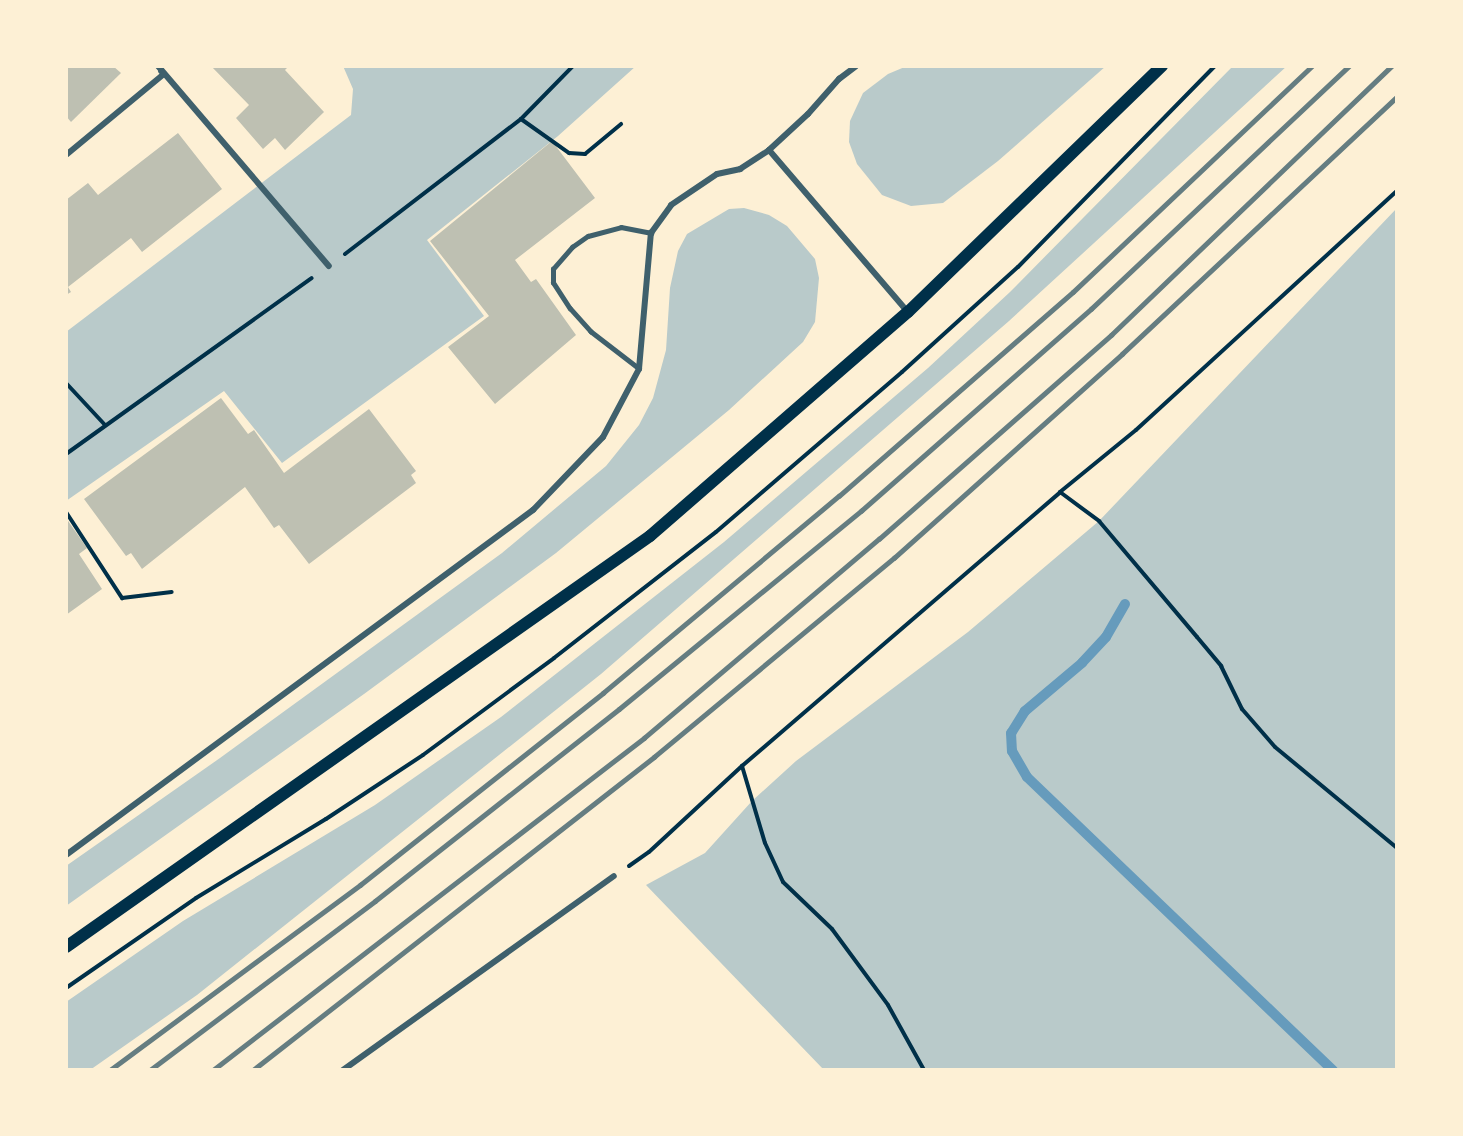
<!DOCTYPE html>
<html>
<head>
<meta charset="utf-8">
<style>
	body { margin:0 }
	#map { position:relative; width:1463px; height:1136px; overflow:hidden; background:#fdf0d5; font-family:"Zilla Slab",serif }
	div>[style] { position:absolute }
	.green>* { inset:0; background:#b9caca }
	.stream>* { height:10px; margin:-5px; padding:0 5px; transform-origin:5px; border-radius:5px; background:#669bbc }
	.building>* { inset:0; background:#bec0b2 }
	.path>* { height:4px; margin:-2px; padding:0 2px; transform-origin:2px; border-radius:2px; background:#003049 }
	.service>* { height:4.5px; margin:-2.25px; padding:0 2.25px; transform-origin:2.25px; border-radius:2.25px; background:#3f606c }
	.minor>* { height:6px; margin:-3px; padding:0 3px; transform-origin:3px; border-radius:3px; background:#3f606c }
	.secondary>* { height:12px; margin:-6px; padding:0 6px; transform-origin:6px; border-radius:6px; background:#003049 }
	.rail>* { height:4.5px; margin:-2.25px; padding:0 2.25px; transform-origin:2.25px; border-radius:2.25px; background:#657d81 }
	span { translate:-50% -50%; white-space:nowrap; text-align:center; line-height:1.15; -webkit-text-stroke:6px #fdf0d5; paint-order:stroke }
	.frame { position:absolute; inset:0; border:68px solid #fdf0d5; pointer-events:none }
</style>
</head>
<body>
<div id="map">
	<div class="green">
		<div style="clip-path:polygon(343px 66px,636px 66px,558px 136px,427px 240px,484px 316px,282px 463px,224px 391px,66px 501px,66px 332px,351px 115px,353px 89px)"></div>
		<div style="clip-path:polygon(907px 66px,1106px 66px,998px 161px,943px 203px,911px 206px,882px 195px,857px 164px,849px 142px,850px 121px,863px 93px,888px 74px)"></div>
		<div style="clip-path:polygon(1233px 66px,1287px 66px,1009px 321px,601px 674px,197px 995px,90px 1070px,66px 1070px,66px 1002px,183px 921px,375px 805px,501px 717px,724px 542px,928px 368px,1010px 292px)"></div>
		<div style="clip-path:polygon(744px 208px,769px 215px,787px 226px,815px 259px,819px 278px,815px 322px,803px 342px,729px 410px,556px 553px,364px 694px,66px 906px,66px 866px,220px 758px,502px 553px,606px 466px,639px 425px,653px 398px,666px 350px,670px 288px,678px 251px,687px 234px,729px 209px)"></div>
		<div style="clip-path:polygon(1397px 208px,1397px 1070px,824px 1070px,646px 885px,705px 853px,752px 801px,796px 761px,968px 632px,1099px 521px)"></div>
	</div>
	<div class="stream">
		<div style="left:1125px;top:604px;width:38px;rotate:120deg"></div>
		<div style="left:1106px;top:637px;width:35px;rotate:133deg"></div>
		<div style="left:1082px;top:663px;width:75px;rotate:139.9deg"></div>
		<div style="left:1025px;top:711px;width:26px;rotate:122deg"></div>
		<div style="left:1011px;top:733px;width:18px;rotate:87deg"></div>
		<div style="left:1012px;top:751px;width:30px;rotate:60deg"></div>
		<div style="left:1027px;top:777px;width:424px;rotate:43.8deg"></div>
	</div>
	<div class="building">
		<div style="clip-path:polygon(66px 66px,113px 66px,121px 73px,71px 122px,66px 116px)"></div>
		<div style="clip-path:polygon(211px 66px,289px 66px,285px 70px,324px 112px,285px 150px,275px 138px,263px 149px,236px 118px,249px 105px)"></div>
		<div style="clip-path:polygon(178px 133px,222px 189px,142px 252px,131px 238px,68px 287px,71px 292px,66px 295px,66px 200px,88px 183px,98px 195px)"></div>
		<div style="clip-path:polygon(552px 141px,595px 198px,515px 260px,531px 282px,536px 279px,576px 335px,495px 404px,448px 347px,489px 316px,430px 241px)"></div>
		<div style="clip-path:polygon(221px 398px,248px 434px,254px 430px,284px 473px,369px 409px,416px 471px,411px 475px,416px 483px,309px 564px,279px 525px,274px 528px,245px 487px,142px 569px,131px 553px,126px 556px,84px 499px)"></div>
		<div style="clip-path:polygon(66px 518px,87px 548px,79px 554px,102px 589px,66px 615px)"></div>
	</div>
	<div class="path">
		<div style="left:521px;top:119px;width:59px;rotate:35.3deg"></div>
		<div style="left:569px;top:153px;width:16px;rotate:4deg"></div>
		<div style="left:585px;top:154px;width:47px;rotate:-39.8deg"></div>
		<div style="left:345px;top:254px;width:222px;rotate:-37.5deg"></div>
		<div style="left:521px;top:119px;width:74px;rotate:-45.5deg"></div>
		<div style="left:66px;top:383px;width:57px;rotate:47.1deg"></div>
		<div style="left:66px;top:454px;width:302px;rotate:-35.6deg"></div>
		<div style="left:1060px;top:492px;width:49px;rotate:36.6deg"></div>
		<div style="left:1099px;top:521px;width:152px;rotate:49.8deg"></div>
		<div style="left:1197px;top:637px;width:38px;rotate:50deg"></div>
		<div style="left:1221px;top:666px;width:48px;rotate:64deg"></div>
		<div style="left:1242px;top:709px;width:50px;rotate:49deg"></div>
		<div style="left:1275px;top:747px;width:158px;rotate:39.6deg"></div>
		<div style="left:66px;top:512px;width:103px;rotate:56.9deg"></div>
		<div style="left:122px;top:598px;width:50px;rotate:-6.8deg"></div>
		<div style="left:742px;top:766px;width:80px;rotate:73.4deg"></div>
		<div style="left:765px;top:843px;width:43px;rotate:65.2deg"></div>
		<div style="left:783px;top:882px;width:68px;rotate:43.8deg"></div>
		<div style="left:832px;top:929px;width:94px;rotate:53.6deg"></div>
		<div style="left:888px;top:1005px;width:74px;rotate:61deg"></div>
		<div style="left:629px;top:866px;width:24px;rotate:-35deg"></div>
		<div style="left:649px;top:852px;width:127px;rotate:-42.8deg"></div>
		<div style="left:742px;top:766px;width:420px;rotate:-40.7deg"></div>
		<div style="left:1060px;top:492px;width:98px;rotate:-39.2deg"></div>
		<div style="left:1136px;top:430px;width:354px;rotate:-42.5deg"></div>
		<div style="left:66px;top:988px;width:158px;rotate:-34.7deg"></div>
		<div style="left:196px;top:898px;width:152px;rotate:-31.3deg"></div>
		<div style="left:326px;top:819px;width:116px;rotate:-33.4deg"></div>
		<div style="left:423px;top:755px;width:163px;rotate:-36.5deg"></div>
		<div style="left:554px;top:658px;width:205px;rotate:-37.9deg"></div>
		<div style="left:716px;top:532px;width:245px;rotate:-40.7deg"></div>
		<div style="left:902px;top:372px;width:156px;rotate:-42.2deg"></div>
		<div style="left:1018px;top:267px;width:281px;rotate:-45.6deg"></div>
	</div>
	<div class="service">
		<div style="left:639px;top:369px;width:61px;rotate:-142.4deg"></div>
		<div style="left:591px;top:332px;width:31px;rotate:-132deg"></div>
		<div style="left:570px;top:309px;width:31px;rotate:-123deg"></div>
		<div style="left:553px;top:283px;width:14px;rotate:-90deg"></div>
		<div style="left:553px;top:269px;width:29px;rotate:-49deg"></div>
		<div style="left:572px;top:247px;width:19px;rotate:-35deg"></div>
		<div style="left:588px;top:236px;width:34px;rotate:-15deg"></div>
		<div style="left:621px;top:227px;width:31px;rotate:11deg"></div>
	</div>
	<div class="minor">
		<div style="left:158px;top:66px;width:263px;rotate:49.5deg"></div>
		<div style="left:769px;top:150px;width:213px;rotate:49.4deg"></div>
		<div style="left:66px;top:155px;width:127px;rotate:-39.6deg"></div>
		<div style="left:164px;top:74px;width:4px;rotate:-135deg"></div>
		<div style="left:66px;top:855px;width:581px;rotate:-36.46deg"></div>
		<div style="left:533px;top:510px;width:101px;rotate:-46.2deg"></div>
		<div style="left:603px;top:437px;width:77px;rotate:-62.1deg"></div>
		<div style="left:639px;top:369px;width:137px;rotate:-85deg"></div>
		<div style="left:651px;top:233px;width:34px;rotate:-54deg"></div>
		<div style="left:671px;top:205px;width:55px;rotate:-34deg"></div>
		<div style="left:717px;top:174px;width:24px;rotate:-12deg"></div>
		<div style="left:740px;top:169px;width:35px;rotate:-33deg"></div>
		<div style="left:769px;top:150px;width:53px;rotate:-42.7deg"></div>
		<div style="left:808px;top:114px;width:47px;rotate:-48.5deg"></div>
		<div style="left:839px;top:79px;width:21px;rotate:-37deg"></div>
		<div style="left:343px;top:1070px;width:333px;rotate:-35.6deg"></div>
	</div>
	<div class="secondary">
		<div style="left:66px;top:947px;width:714px;rotate:-35.14deg"></div>
		<div style="left:650px;top:536px;width:342px;rotate:-41deg"></div>
		<div style="left:908px;top:312px;width:354px;rotate:-44.1deg"></div>
	</div>
	<div class="rail">
		<div style="left:110px;top:1070px;width:311px;rotate:-36.5deg"></div>
		<div style="left:360px;top:885px;width:310px;rotate:-38.3deg"></div>
		<div style="left:603px;top:693px;width:307px;rotate:-39.9deg"></div>
		<div style="left:839px;top:496px;width:310px;rotate:-41.1deg"></div>
		<div style="left:1073px;top:292px;width:329px;rotate:-43.4deg"></div>
		<div style="left:150px;top:1070px;width:281px;rotate:-36.9deg"></div>
		<div style="left:375px;top:901px;width:310px;rotate:-38.2deg"></div>
		<div style="left:619px;top:709px;width:313px;rotate:-39.3deg"></div>
		<div style="left:861px;top:511px;width:306px;rotate:-41.3deg"></div>
		<div style="left:1091px;top:309px;width:354px;rotate:-43.3deg"></div>
		<div style="left:213px;top:1070px;width:544px;rotate:-37.61deg"></div>
		<div style="left:644px;top:738px;width:308px;rotate:-40.3deg"></div>
		<div style="left:879px;top:539px;width:309px;rotate:-41.3deg"></div>
		<div style="left:1111px;top:335px;width:389px;rotate:-43.8deg"></div>
		<div style="left:253px;top:1070px;width:509px;rotate:-37.97deg"></div>
		<div style="left:654px;top:757px;width:312px;rotate:-39.7deg"></div>
		<div style="left:894px;top:558px;width:306px;rotate:-41.8deg"></div>
		<div style="left:1122px;top:354px;width:376px;rotate:-43.1deg"></div>
	</div>
	<div class="frame"></div>
</div>
</body>
</html>
